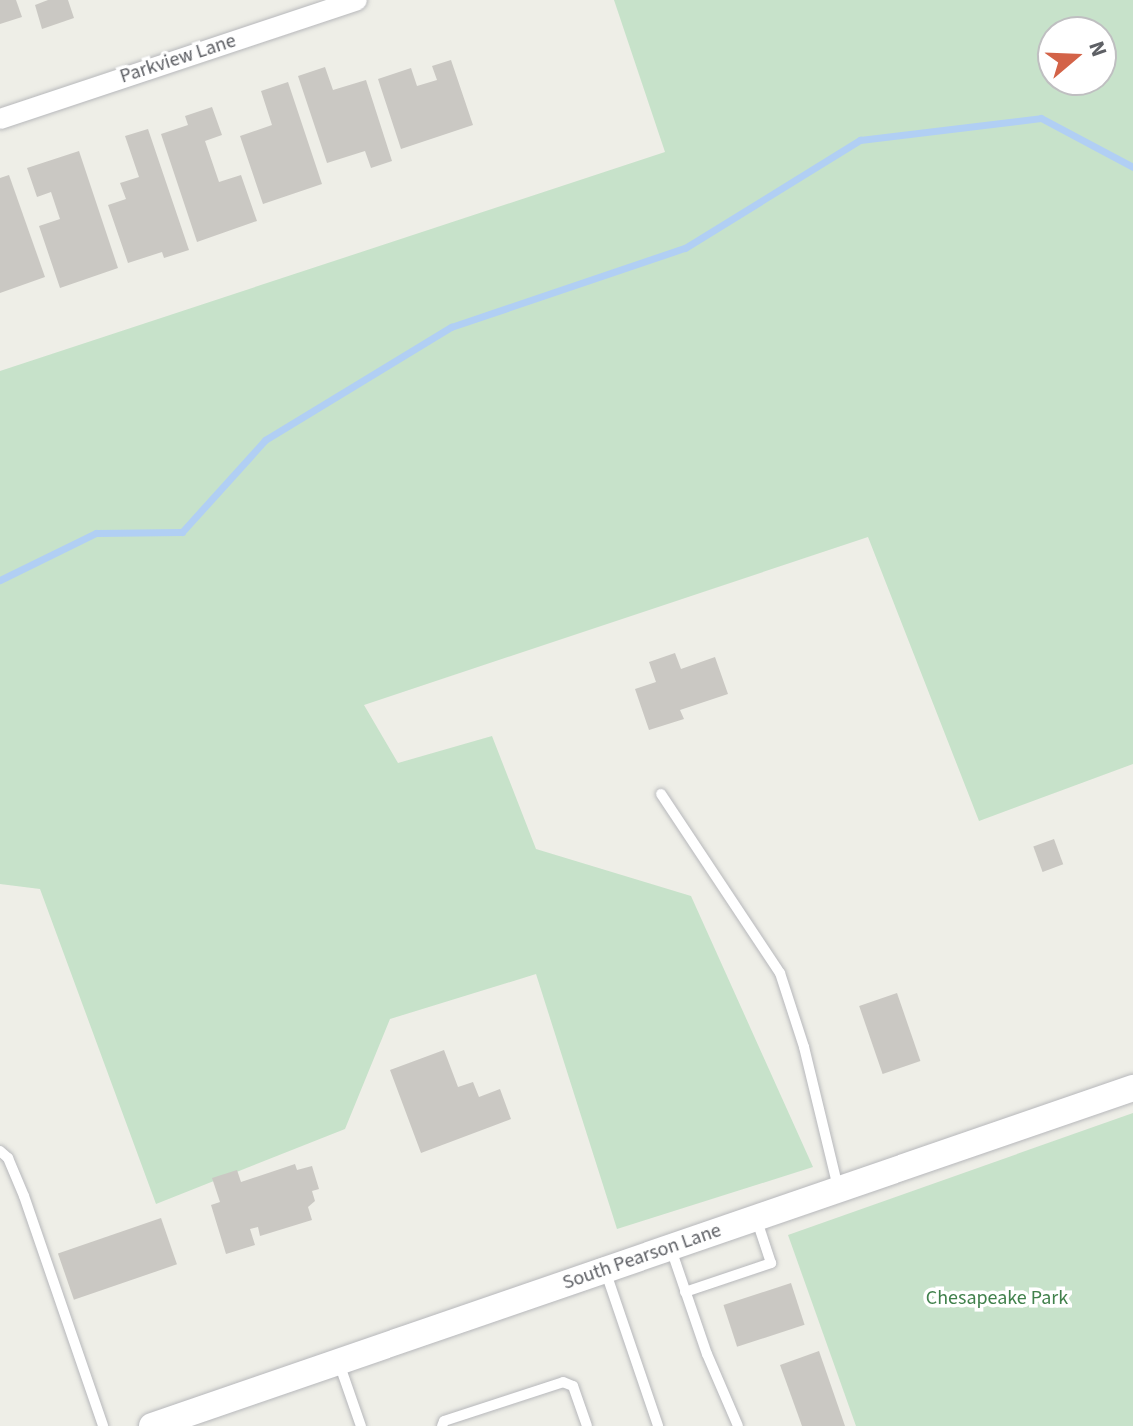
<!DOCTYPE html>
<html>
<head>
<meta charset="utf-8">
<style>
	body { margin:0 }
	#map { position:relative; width:1133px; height:1426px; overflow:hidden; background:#eeeee7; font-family:"Source Sans 3",sans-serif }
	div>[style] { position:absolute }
	.green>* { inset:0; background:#c7e2ca }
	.stream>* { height:7px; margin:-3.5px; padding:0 3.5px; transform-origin:3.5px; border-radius:3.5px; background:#b1cff4 }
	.building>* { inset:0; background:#cac8c3; transform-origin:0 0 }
	.roads { filter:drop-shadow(0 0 2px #b7b8bb) drop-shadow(0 0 2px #b7b8bb) }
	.service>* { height:10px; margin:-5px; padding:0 5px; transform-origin:5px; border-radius:5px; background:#fff }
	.minor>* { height:20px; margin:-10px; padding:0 10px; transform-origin:10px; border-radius:10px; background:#fff }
	.tertiary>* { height:26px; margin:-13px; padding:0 13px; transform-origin:13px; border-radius:13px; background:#fff }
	span { translate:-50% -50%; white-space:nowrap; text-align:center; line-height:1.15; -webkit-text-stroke:7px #fff; paint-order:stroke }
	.street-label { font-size:20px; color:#5e6065 }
	.park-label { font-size:20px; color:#41814c }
	.north { position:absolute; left:1037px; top:16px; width:80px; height:80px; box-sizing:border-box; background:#fff; border:2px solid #bfbfc1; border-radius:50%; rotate:71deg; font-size:22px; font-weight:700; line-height:32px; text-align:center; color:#5e6065 }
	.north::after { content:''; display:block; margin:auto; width:28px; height:36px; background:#d36348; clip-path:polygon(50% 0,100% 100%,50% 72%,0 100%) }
</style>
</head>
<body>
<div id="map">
	<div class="green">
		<div style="clip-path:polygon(evenodd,614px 0,1133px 0,1133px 764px,979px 821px,868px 537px,364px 705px,398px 763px,492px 736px,536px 849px,691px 896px,813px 1167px,617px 1229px,536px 974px,390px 1019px,345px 1129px,156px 1204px,40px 889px,0 884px,0 371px,665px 152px,614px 0,1053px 32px,1101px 32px,1101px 80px,1053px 80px,1053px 32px)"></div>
		<div style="clip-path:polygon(1133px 1113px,1133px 1426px,856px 1426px,788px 1235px)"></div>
	</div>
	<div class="stream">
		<div style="left:0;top:580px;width:107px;rotate:-26.1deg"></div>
		<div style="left:96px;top:533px;width:86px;rotate:-0.7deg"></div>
		<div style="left:182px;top:532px;width:124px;rotate:-47.9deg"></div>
		<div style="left:265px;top:440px;width:218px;rotate:-31.3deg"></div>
		<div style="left:451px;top:327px;width:247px;rotate:-18.7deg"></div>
		<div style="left:685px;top:248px;width:206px;rotate:-31.7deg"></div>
		<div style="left:860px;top:140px;width:182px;rotate:-6.9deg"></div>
		<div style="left:1041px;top:118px;width:104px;rotate:28deg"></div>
	</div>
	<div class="building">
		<div style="clip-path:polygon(0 0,16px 0,22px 17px,0 24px)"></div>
		<div style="clip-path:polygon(48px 0,68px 0,74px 18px,42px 29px,35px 5px)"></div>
		<div style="clip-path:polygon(451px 60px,473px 125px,401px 149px,378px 79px,411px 68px,417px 86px,437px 80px,432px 66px)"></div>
		<div style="clip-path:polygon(325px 67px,333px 90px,366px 80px,392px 161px,371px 168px,365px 151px,327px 163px,298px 76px)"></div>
		<div style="clip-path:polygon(288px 82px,322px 184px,263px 204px,240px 136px,272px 125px,261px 91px)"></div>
		<div style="clip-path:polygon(212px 107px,222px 135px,205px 141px,219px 182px,241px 175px,257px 221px,197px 242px,161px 134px,188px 125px,185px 116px)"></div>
		<div style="clip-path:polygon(148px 129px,189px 250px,164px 258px,162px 252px,128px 263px,108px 205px,126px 199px,120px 183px,139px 177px,125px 136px)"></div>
		<div style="clip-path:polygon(79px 151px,118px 268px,60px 288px,39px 226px,60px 219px,51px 192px,37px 197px,27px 168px)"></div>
		<div style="clip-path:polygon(9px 175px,45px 277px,0 293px,0 178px)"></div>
		<div style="clip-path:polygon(675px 653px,681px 669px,715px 657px,728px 694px,680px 710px,684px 719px,649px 730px,635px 689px,656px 682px,649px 662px)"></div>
		<div style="left:1054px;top:839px;width:27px;height:22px;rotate:70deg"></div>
		<div style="left:897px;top:993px;width:72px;height:40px;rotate:71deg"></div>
		<div style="clip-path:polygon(444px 1050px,458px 1087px,473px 1082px,479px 1097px,500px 1089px,511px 1119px,421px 1153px,390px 1070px)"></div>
		<div style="clip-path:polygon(295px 1164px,297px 1170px,312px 1166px,319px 1189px,312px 1191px,315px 1201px,308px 1207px,312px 1220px,260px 1236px,258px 1227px,250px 1229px,255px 1245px,226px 1254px,211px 1205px,220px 1202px,212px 1178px,237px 1170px,241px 1182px)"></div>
		<div style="left:161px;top:1218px;width:49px;height:109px;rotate:71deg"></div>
		<div style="left:791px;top:1283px;width:44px;height:71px;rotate:72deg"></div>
		<div style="clip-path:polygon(819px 1351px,845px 1426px,802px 1426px,780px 1365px)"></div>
	</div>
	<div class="roads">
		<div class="service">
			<div style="left:661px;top:794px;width:215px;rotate:56.4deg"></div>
			<div style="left:780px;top:973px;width:78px;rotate:72deg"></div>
			<div style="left:804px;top:1047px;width:145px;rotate:76.4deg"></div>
			<div style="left:0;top:1151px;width:11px;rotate:41deg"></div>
			<div style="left:8px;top:1158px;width:41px;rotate:67.2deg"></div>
			<div style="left:24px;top:1196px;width:243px;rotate:71deg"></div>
			<div style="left:671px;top:1249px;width:111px;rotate:71.1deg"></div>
			<div style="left:707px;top:1354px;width:78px;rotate:66.7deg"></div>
			<div style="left:605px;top:1270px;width:165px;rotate:71.2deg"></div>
			<div style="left:685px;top:1292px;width:91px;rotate:-18.6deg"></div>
			<div style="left:771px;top:1263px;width:47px;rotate:-108.4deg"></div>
			<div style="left:339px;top:1363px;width:67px;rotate:70.8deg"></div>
			<div style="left:442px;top:1426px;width:5px;rotate:-68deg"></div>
			<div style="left:444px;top:1421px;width:125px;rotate:-18.1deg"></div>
			<div style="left:563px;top:1382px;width:11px;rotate:22deg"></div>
			<div style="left:573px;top:1386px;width:42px;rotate:70.7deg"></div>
		</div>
		<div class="minor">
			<div style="left:0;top:119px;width:376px;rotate:-18.4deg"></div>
		</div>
		<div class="tertiary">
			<div style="left:152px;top:1426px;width:1038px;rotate:-19.01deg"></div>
		</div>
	</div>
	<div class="street-label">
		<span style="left:178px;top:59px;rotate:-18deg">Parkview Lane</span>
		<span style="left:642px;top:1257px;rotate:-19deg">South Pearson Lane</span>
	</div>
	<div class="park-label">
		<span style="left:997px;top:1298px">Chesapeake Park</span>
	</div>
	<div class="north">N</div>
</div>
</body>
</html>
